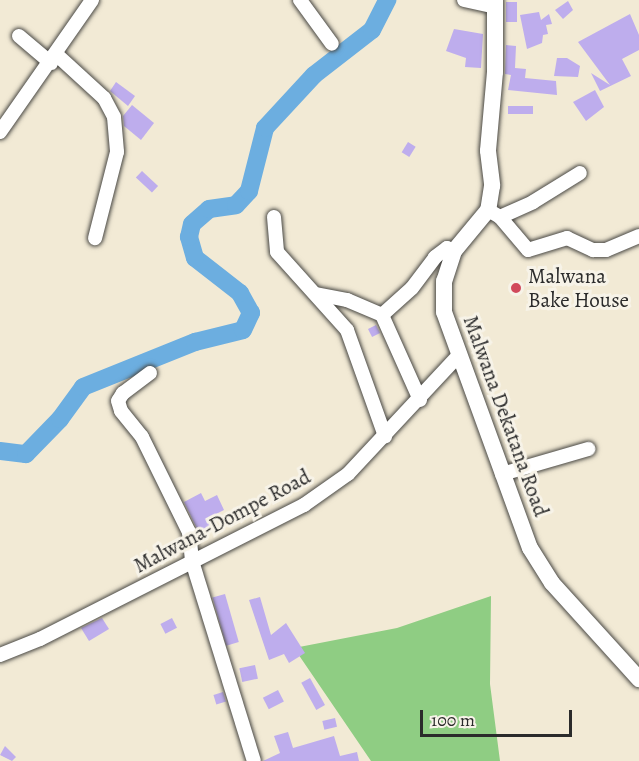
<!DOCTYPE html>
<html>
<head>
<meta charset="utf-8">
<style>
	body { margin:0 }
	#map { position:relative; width:639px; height:761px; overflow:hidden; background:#f2ead5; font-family:Alegreya,serif }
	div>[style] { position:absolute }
	.green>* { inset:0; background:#8fcd83 }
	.river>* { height:18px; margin:-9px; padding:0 9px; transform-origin:9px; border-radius:9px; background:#6caee0 }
	.building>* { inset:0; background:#beaded; transform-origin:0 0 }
	.roads { filter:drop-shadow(0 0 2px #494844) drop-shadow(0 0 2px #494844) }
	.minor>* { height:14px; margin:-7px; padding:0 7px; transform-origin:7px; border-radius:7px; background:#fff }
	.major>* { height:16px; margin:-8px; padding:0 8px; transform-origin:8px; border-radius:8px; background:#fff }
	.dots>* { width:16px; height:16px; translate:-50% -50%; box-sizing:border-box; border:3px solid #f7f3e8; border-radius:50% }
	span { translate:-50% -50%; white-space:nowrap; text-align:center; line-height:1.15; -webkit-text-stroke:6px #f7f3e8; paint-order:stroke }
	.poi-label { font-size:21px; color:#2b2b2b }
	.left { translate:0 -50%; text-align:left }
	.street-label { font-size:21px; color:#2b2b2b }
	.scale { position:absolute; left:420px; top:710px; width:152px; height:27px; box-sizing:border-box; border:3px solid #2b2b2b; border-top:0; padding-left:8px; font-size:18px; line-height:21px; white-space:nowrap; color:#2b2b2b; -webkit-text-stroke:4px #f7f3e8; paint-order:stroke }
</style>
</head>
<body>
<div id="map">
	<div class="green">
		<div style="clip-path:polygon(491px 596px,490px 684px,500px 761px,371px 761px,294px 648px,397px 628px)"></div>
	</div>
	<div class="river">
		<div style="left:0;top:451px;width:26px;rotate:7deg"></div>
		<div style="left:26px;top:454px;width:49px;rotate:-45.8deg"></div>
		<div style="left:60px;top:419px;width:39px;rotate:-54deg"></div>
		<div style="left:83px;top:387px;width:121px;rotate:-21.9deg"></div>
		<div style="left:195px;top:342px;width:49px;rotate:-14deg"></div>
		<div style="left:243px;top:330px;width:19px;rotate:-65deg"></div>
		<div style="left:251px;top:313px;width:23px;rotate:-119deg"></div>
		<div style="left:240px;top:293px;width:57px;rotate:-142.1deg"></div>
		<div style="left:195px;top:258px;width:22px;rotate:-106deg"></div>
		<div style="left:189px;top:237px;width:13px;rotate:-77deg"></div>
		<div style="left:192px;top:224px;width:23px;rotate:-41deg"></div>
		<div style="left:209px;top:209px;width:27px;rotate:-8deg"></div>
		<div style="left:236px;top:205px;width:19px;rotate:-47deg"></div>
		<div style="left:249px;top:191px;width:65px;rotate:-75.7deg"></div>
		<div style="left:265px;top:128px;width:72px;rotate:-47.2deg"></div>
		<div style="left:314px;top:75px;width:73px;rotate:-37.8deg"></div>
		<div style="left:372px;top:30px;width:34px;rotate:-63deg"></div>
	</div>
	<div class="building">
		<div style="clip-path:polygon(568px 1px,573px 10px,563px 19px,555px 10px)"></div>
		<div style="left:506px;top:2px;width:11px;height:20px"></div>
		<div style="clip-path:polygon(539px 12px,541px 20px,549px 14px,552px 24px,546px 25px,548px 34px,543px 35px,542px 43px,527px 49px,520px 15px)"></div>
		<div style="clip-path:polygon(630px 14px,639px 35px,639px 50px,622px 59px,631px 76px,600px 91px,591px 73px,610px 85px,578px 42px)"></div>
		<div style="clip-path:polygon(454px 29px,483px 34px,481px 68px,465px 67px,466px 58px,446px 51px)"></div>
		<div style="clip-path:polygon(506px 45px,516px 46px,515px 68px,526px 69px,525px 78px,556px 81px,557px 95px,508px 90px,511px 75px,505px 74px)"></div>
		<div style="clip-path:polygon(557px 58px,567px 58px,580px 66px,578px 77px,554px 76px)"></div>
		<div style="clip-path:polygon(116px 82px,135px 96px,128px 106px,110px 91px)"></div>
		<div style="clip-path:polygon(595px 90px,604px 107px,586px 121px,573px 102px)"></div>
		<div style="clip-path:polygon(132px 105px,154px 123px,141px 140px,124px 126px,123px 116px)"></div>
		<div style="left:533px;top:106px;width:8px;height:25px;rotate:90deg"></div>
		<div style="left:408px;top:142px;width:9px;height:12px;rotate:32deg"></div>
		<div style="left:142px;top:171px;width:22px;height:9px;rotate:43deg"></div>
		<div style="left:376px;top:325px;width:9px;height:9px;rotate:63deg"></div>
		<div style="clip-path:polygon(201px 493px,205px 501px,217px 495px,224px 510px,210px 517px,216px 527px,200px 535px,184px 502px)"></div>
		<div style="left:225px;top:594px;width:50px;height:13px;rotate:74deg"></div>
		<div style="clip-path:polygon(260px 597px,271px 635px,286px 623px,305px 653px,289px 663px,284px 654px,269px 660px,249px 600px)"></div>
		<div style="clip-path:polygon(102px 618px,109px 629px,89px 641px,81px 628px)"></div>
		<div style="left:172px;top:618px;width:11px;height:13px;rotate:63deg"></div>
		<div style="left:255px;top:665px;width:14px;height:16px;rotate:78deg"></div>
		<div style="left:310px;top:678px;width:31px;height:10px;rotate:61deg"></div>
		<div style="left:278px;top:690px;width:13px;height:17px;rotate:63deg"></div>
		<div style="left:223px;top:692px;width:10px;height:10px;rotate:73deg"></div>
		<div style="left:335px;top:718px;width:9px;height:13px;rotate:77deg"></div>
		<div style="clip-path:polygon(288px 732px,293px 748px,334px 736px,340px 756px,357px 752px,359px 761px,263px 761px,280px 753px,274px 736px)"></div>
		<div style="clip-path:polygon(5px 746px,16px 757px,12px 761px,0 755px)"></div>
	</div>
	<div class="roads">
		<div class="minor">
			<div style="left:300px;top:0;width:54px;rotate:54deg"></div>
			<div style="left:464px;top:0;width:29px;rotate:12deg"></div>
			<div style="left:19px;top:36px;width:42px;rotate:40.2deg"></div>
			<div style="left:57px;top:55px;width:64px;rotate:42.5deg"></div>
			<div style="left:104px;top:98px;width:21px;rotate:62deg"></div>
			<div style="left:114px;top:117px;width:35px;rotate:85deg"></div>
			<div style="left:117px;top:152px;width:89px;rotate:104.3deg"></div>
			<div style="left:0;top:132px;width:161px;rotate:-55.1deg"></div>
			<div style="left:488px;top:210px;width:14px;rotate:30deg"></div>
			<div style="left:500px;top:217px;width:43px;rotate:49.7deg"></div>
			<div style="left:528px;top:250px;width:41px;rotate:-17.1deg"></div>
			<div style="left:567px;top:238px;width:29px;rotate:25deg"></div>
			<div style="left:593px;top:250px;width:13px"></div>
			<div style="left:606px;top:250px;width:36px;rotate:-23deg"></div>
			<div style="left:274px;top:217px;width:35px;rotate:85deg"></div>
			<div style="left:277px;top:252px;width:105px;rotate:48.1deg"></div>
			<div style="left:347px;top:330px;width:113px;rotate:70.3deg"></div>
			<div style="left:500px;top:217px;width:36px;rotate:-24deg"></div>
			<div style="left:533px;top:202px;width:55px;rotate:-31.7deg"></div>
			<div style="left:316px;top:294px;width:32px;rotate:11deg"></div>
			<div style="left:347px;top:300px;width:38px;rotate:23deg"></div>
			<div style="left:382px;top:315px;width:40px;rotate:-42deg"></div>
			<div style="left:412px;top:288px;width:39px;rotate:-53deg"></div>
			<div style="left:435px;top:257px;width:15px;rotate:-37deg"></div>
			<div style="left:447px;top:248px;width:8px;rotate:23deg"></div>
			<div style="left:382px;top:315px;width:93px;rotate:65.9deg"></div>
			<div style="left:150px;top:373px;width:34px;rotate:143deg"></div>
			<div style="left:123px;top:393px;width:9px;rotate:122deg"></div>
			<div style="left:118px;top:401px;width:10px;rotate:73deg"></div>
			<div style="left:121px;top:411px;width:33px;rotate:51deg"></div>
			<div style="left:142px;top:437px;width:106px;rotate:63.7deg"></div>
			<div style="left:189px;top:532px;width:29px;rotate:84deg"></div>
			<div style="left:192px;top:561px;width:209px;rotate:72.8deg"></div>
			<div style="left:502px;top:474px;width:90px;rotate:-16.2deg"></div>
			<div style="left:0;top:655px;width:43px;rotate:-21.8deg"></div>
			<div style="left:40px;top:639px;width:296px;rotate:-26.9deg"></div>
			<div style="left:304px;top:505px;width:54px;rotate:-35.2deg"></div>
			<div style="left:348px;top:474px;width:161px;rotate:-47deg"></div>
		</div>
		<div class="major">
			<div style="left:495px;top:0;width:72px;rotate:90deg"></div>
			<div style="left:495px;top:72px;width:79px;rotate:95.1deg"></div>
			<div style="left:488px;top:151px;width:35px;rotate:83deg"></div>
			<div style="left:492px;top:186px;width:24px;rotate:99deg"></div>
			<div style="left:488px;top:210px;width:53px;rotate:129.7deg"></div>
			<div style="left:454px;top:251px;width:32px;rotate:108deg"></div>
			<div style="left:444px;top:281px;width:31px;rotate:90deg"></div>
			<div style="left:444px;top:312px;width:251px;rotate:70deg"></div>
			<div style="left:530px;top:548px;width:41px;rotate:57.8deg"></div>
			<div style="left:552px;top:583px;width:130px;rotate:47.8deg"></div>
		</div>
	</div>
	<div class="dots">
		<div style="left:516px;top:288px;background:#d1495b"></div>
	</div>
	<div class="poi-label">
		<span class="left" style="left:528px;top:288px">Malwana<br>Bake House</span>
	</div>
	<div class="street-label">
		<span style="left:506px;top:416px;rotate:70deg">Malwana Dekatana Road</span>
		<span style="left:222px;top:521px;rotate:-28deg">Malwana-Dompe Road</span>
	</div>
	<div class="scale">100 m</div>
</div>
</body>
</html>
